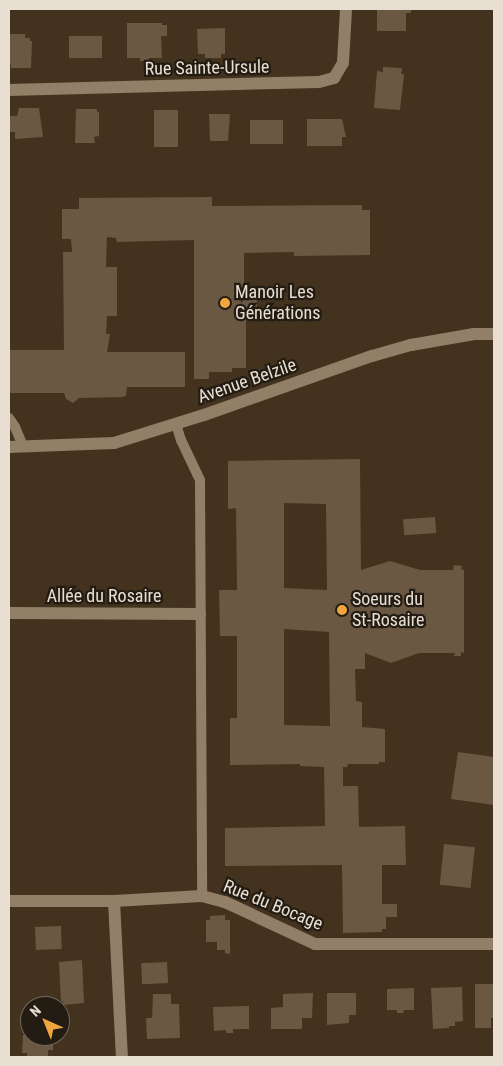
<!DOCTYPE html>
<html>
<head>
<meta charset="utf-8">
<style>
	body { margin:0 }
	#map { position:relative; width:503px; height:1066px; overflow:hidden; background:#43321e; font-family:"Roboto Condensed",sans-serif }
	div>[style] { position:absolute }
	.building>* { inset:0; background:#6a5843; transform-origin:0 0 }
	.service>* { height:10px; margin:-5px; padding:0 5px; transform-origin:5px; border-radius:5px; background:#927f68 }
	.minor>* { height:12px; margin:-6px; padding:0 6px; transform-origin:6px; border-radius:6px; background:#927f68 }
	.tertiary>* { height:12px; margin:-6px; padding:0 6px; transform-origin:6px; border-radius:6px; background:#927f68 }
	.dots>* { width:14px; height:14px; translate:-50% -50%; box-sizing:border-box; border:2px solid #231c13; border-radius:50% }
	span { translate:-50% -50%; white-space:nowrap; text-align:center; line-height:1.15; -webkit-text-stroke:4.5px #231c13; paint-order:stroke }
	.street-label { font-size:18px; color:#e9ded2 }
	.poi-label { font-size:18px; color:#e9ded2 }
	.left { translate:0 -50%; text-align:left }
	.frame { position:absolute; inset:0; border:10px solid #e9ded2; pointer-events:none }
	.north { position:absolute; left:20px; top:996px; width:50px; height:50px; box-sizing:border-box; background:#231c13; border:1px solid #726a5f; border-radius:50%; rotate:316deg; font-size:14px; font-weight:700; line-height:20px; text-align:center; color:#e9ded2 }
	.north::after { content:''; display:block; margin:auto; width:18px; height:22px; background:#f0a63e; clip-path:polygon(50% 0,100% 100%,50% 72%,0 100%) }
</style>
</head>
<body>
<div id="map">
	<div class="building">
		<div style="clip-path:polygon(377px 9px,411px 9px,411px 13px,406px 13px,406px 31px,377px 31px)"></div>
		<div style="clip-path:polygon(127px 23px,162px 23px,162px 25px,167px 25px,167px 36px,161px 36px,162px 58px,149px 58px,149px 61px,140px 61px,140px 58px,127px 58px)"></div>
		<div style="clip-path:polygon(225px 28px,225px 54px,221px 54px,221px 58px,205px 58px,205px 54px,198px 54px,197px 29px)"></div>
		<div style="clip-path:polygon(10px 34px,25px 34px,25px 38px,30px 38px,30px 41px,32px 41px,31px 68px,11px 68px,11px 64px,9px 65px)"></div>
		<div style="left:69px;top:36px;width:33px;height:22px"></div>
		<div style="clip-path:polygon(383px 67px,402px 68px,401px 74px,404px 74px,400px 110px,374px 108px,377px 71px,383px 72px)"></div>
		<div style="clip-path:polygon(19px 108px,39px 108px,43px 137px,15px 139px,15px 132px,9px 132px,9px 116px,17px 116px)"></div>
		<div style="clip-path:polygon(76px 109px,97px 109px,97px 112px,99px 112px,99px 136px,94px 137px,95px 143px,75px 143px)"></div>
		<div style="left:154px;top:110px;width:24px;height:37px"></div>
		<div style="clip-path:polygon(209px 114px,230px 114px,228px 141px,210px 141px)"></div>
		<div style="clip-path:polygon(307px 119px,342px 119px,346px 137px,342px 137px,342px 146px,307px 146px)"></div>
		<div style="left:250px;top:120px;width:33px;height:24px"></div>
		<div style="clip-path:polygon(212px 197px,212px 206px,362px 205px,362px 210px,370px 210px,370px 255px,294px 256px,294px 252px,244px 253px,244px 299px,257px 299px,257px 317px,246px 317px,246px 368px,232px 368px,232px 372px,209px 372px,209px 379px,194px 379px,194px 240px,117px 242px,116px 238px,107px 237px,106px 267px,117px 267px,117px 316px,107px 316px,106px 334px,110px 334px,107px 352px,185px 352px,185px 387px,127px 387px,126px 396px,122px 397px,79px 398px,73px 403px,66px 399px,64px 393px,9px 393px,9px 350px,64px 350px,63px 252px,72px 252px,71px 239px,62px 239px,62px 209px,79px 209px,79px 198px)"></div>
		<div style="clip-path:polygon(evenodd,360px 459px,361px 570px,390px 561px,420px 570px,453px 570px,454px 565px,462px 566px,461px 569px,464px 570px,464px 653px,461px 652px,461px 656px,454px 656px,455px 653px,419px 653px,391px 663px,365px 653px,365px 669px,355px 669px,356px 701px,362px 702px,362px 727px,385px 729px,385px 762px,379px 762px,379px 764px,348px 764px,347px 767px,343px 767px,343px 786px,358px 786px,359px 827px,405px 826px,406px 865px,382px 865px,382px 904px,397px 904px,397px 917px,386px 917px,386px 929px,382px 929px,382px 932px,343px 933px,342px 865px,225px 866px,225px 828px,325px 826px,324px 767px,300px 766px,300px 764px,230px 765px,230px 718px,237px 718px,237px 636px,220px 636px,219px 590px,237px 590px,236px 508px,228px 509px,228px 461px,360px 459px,284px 503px,326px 504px,327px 590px,284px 588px,284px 503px,360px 459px,284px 629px,329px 632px,330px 726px,284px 725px,284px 629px)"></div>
		<div style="left:435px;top:517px;width:16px;height:32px;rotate:86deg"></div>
		<div style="clip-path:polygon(458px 752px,494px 757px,494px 805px,451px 799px)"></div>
		<div style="left:444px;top:844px;width:31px;height:41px;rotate:6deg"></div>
		<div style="clip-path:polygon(225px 915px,225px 920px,230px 920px,230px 954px,225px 953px,225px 950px,217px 950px,217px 942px,206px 942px,206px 920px,210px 920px,210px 916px)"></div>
		<div style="left:61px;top:926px;width:23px;height:26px;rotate:88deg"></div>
		<div style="clip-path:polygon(82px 960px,84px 1003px,63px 1005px,63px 1001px,61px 1002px,59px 962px)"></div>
		<div style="left:167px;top:962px;width:21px;height:26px;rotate:87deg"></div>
		<div style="clip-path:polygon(475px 984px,494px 984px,494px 1018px,491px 1018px,491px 1028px,475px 1028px)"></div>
		<div style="clip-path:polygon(462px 987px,463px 1021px,455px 1022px,455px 1026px,449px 1026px,449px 1028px,433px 1029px,431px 988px)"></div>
		<div style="clip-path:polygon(414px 988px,414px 1010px,404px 1010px,403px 1013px,397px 1013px,397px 1010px,387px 1010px,387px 989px)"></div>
		<div style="clip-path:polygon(313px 993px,312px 1018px,302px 1018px,302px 1029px,271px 1029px,271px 1008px,283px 1007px,283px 994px)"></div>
		<div style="clip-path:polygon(327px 993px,356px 993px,356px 1015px,349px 1015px,349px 1023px,327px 1025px)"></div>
		<div style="clip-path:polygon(153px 994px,171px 994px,171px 1004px,179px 1004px,180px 1038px,147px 1039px,146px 1018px,152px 1018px)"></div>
		<div style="clip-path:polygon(249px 1006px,249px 1029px,233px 1029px,233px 1033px,226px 1033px,226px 1030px,214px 1031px,213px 1007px)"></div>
		<div style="clip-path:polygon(30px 1034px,30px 1036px,50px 1036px,49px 1044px,53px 1045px,53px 1050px,48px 1050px,48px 1057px,27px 1057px,27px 1053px,22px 1053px,23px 1035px)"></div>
	</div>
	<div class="service">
		<div style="left:9px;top:418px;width:11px;rotate:56deg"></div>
		<div style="left:15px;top:427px;width:21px;rotate:67deg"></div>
		<div style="left:176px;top:424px;width:17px;rotate:73deg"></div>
		<div style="left:181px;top:440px;width:44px;rotate:64.6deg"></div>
		<div style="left:200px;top:480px;width:416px;rotate:89.7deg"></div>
	</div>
	<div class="minor">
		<div style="left:9px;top:90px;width:310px;rotate:-1.5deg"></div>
		<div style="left:319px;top:82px;width:16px;rotate:-15deg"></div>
		<div style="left:334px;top:78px;width:17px;rotate:-59deg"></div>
		<div style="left:343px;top:63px;width:54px;rotate:-86.8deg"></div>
		<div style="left:9px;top:613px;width:191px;rotate:0.3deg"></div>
		<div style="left:9px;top:901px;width:105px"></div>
		<div style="left:114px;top:901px;width:88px;rotate:-3.3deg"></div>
		<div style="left:202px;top:896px;width:24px;rotate:15deg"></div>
		<div style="left:225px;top:902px;width:99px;rotate:25deg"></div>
		<div style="left:315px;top:944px;width:179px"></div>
		<div style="left:114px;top:901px;width:156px;rotate:87.1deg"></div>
	</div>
	<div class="tertiary">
		<div style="left:9px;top:447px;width:105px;rotate:-2.2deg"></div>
		<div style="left:114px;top:443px;width:94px;rotate:-17.3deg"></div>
		<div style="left:204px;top:415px;width:178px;rotate:-19.4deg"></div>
		<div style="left:372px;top:356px;width:41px;rotate:-15.8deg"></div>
		<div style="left:411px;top:345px;width:64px;rotate:-9.9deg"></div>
		<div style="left:474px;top:334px;width:20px"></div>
	</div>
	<div class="dots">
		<div style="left:225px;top:303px;background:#f0a63e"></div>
		<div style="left:342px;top:610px;background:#f0a63e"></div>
	</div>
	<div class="street-label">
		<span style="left:207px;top:68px;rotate:-1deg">Rue Sainte-Ursule</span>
		<span style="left:247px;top:381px;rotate:-19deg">Avenue Belzile</span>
		<span style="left:104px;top:596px">Allée du Rosaire</span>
		<span style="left:273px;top:905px;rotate:22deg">Rue du Bocage</span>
	</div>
	<div class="poi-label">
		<span class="left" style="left:235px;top:303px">Manoir Les<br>Générations</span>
		<span class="left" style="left:352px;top:610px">Soeurs du<br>St-Rosaire</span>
	</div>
	<div class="frame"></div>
	<div class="north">N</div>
</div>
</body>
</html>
